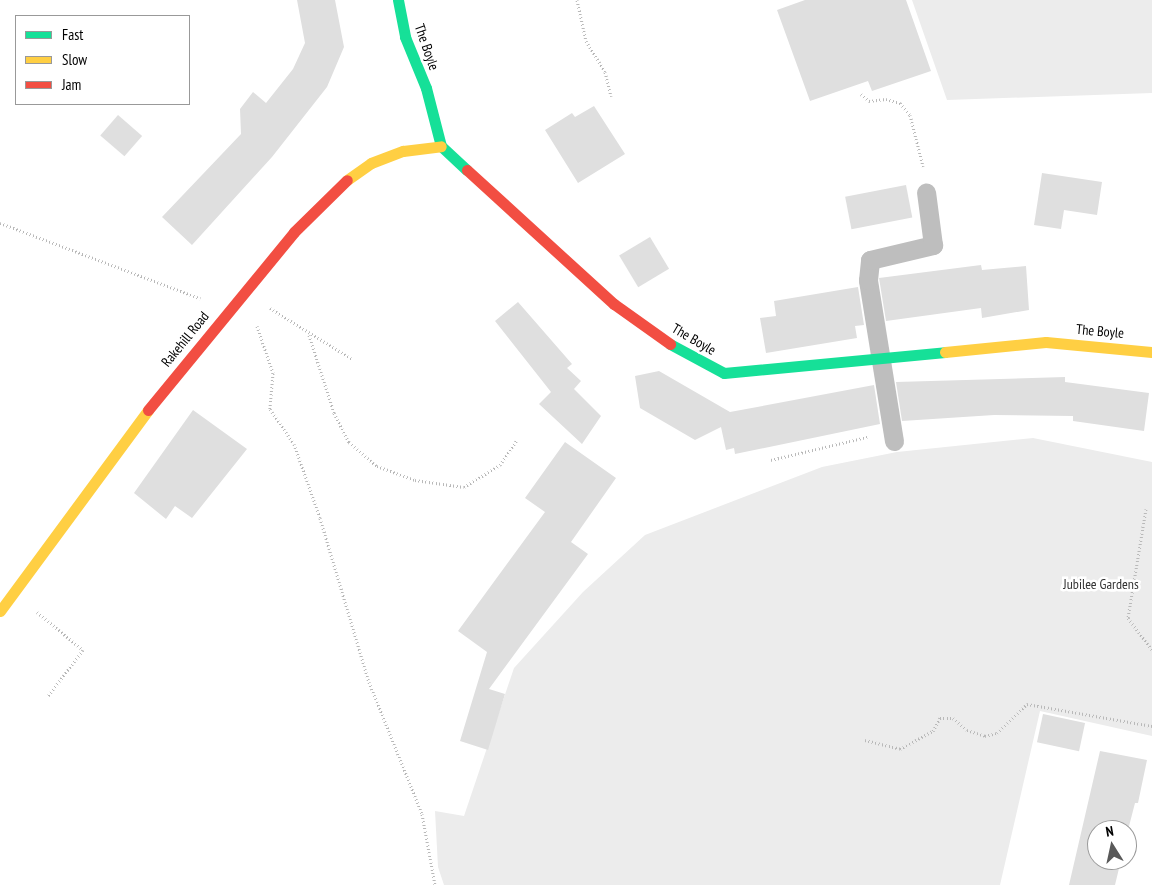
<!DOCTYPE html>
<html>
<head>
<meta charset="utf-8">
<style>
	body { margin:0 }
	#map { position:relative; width:1152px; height:885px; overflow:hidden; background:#fff; font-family:"PT Sans Narrow",sans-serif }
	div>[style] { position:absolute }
	.green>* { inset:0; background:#ececec }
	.building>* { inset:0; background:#dfdfdf; transform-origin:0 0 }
	.path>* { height:3px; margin-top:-1.5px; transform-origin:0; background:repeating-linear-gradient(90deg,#b9b9b9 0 1px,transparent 0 3.5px) }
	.lane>* { height:19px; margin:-9.5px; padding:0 9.5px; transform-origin:9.5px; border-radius:9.5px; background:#bebebe }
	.fast>* { height:11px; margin:-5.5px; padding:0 5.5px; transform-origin:5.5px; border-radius:5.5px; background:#16e098 }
	.slow>* { height:11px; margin:-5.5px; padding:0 5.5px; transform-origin:5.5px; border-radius:5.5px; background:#ffcf43 }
	.jam>* { height:11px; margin:-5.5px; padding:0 5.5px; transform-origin:5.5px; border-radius:5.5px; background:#f24e42 }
	span { translate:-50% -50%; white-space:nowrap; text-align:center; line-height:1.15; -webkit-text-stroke:5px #fff; paint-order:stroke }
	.street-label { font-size:14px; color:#000 }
	.park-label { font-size:14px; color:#333 }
	.legend { position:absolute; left:15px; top:15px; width:175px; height:90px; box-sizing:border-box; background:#fff; border:1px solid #999; margin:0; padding:6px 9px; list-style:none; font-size:15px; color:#000 }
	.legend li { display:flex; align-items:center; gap:10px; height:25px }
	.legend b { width:25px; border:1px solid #999 }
	.north { position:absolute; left:1087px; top:820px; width:50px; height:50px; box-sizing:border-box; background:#fff; border:1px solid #999; border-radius:50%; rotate:350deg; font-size:14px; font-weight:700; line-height:20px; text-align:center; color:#000 }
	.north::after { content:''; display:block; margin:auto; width:18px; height:22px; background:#595959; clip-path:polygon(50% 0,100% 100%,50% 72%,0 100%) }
</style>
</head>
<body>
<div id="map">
	<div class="green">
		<div style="clip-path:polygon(912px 0,1152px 0,1152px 93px,947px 100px)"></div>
		<div style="clip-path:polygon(1033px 438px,1152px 462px,1152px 736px,1040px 711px,1000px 885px,444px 885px,438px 867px,435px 811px,464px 816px,514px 668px,583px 592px,645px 535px,822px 467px,897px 452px)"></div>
	</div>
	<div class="building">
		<div style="clip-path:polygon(297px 0,335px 0,344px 47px,327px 87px,272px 157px,192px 245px,162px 217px,241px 134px,240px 109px,253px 92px,266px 103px,293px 69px,305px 43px)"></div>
		<div style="clip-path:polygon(805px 0,906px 0,931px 71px,872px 91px,868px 81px,810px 101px,777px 10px)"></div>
		<div style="clip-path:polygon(594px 106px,625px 154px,578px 183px,545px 130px,572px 113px,575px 117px)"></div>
		<div style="left:118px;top:115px;width:32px;height:27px;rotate:41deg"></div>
		<div style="clip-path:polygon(1042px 173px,1102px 182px,1097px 215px,1064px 210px,1061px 229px,1034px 225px)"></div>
		<div style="left:906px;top:185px;width:33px;height:62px;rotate:79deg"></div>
		<div style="left:650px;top:237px;width:37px;height:36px;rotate:59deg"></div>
		<div style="clip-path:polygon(981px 265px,982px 270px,1026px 266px,1029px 310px,982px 318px,981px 308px,886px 321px,879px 278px)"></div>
		<div style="clip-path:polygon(858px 287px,864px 325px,855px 326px,857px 338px,766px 353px,760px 318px,776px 316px,774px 301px)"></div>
		<div style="clip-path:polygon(518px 302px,572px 364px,567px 368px,581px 381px,574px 389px,601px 416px,582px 444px,539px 404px,551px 392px,495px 321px)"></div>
		<div style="clip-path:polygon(659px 371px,730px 412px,874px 385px,880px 424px,735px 454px,734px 448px,726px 450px,721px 427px,695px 440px,640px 408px,635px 376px)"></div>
		<div style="clip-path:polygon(1065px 377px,1065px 382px,1149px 393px,1144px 431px,1073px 421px,1073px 416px,994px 415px,902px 421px,896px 382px)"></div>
		<div style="clip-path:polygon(193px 410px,247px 449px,192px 518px,175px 506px,166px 519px,134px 493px)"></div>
		<div style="clip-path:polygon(565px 442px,616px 478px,571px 542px,588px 554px,489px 689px,505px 694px,488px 750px,460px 741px,487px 652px,458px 631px,545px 512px,525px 498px)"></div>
		<div style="left:1043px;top:714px;width:43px;height:29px;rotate:12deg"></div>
		<div style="clip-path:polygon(1100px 751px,1147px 760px,1138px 803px,1135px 803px,1127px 834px,1127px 830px,1097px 830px,1097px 860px,1121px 860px,1115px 885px,1069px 885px)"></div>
	</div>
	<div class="path">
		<div style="left:577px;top:0;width:42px;rotate:77.6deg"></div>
		<div style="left:586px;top:41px;width:36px;rotate:58deg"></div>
		<div style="left:605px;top:72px;width:25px;rotate:76deg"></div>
		<div style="left:861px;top:94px;width:11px;rotate:41deg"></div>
		<div style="left:869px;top:101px;width:17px;rotate:-7deg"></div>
		<div style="left:886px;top:99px;width:15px;rotate:16deg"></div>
		<div style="left:900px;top:103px;width:16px;rotate:50deg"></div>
		<div style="left:910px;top:115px;width:53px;rotate:75.7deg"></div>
		<div style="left:0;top:223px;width:214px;rotate:20.6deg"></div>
		<div style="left:270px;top:308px;width:97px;rotate:31.9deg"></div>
		<div style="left:257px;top:326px;width:50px;rotate:71.2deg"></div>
		<div style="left:273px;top:373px;width:36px;rotate:95deg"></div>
		<div style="left:270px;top:409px;width:42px;rotate:55.6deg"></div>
		<div style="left:294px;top:444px;width:78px;rotate:70.6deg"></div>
		<div style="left:320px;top:518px;width:171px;rotate:73.4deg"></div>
		<div style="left:369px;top:682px;width:142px;rotate:68.1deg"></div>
		<div style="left:422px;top:814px;width:72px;rotate:79.6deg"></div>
		<div style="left:309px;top:335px;width:82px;rotate:72.2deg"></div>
		<div style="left:334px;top:413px;width:33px;rotate:63deg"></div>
		<div style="left:349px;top:442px;width:37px;rotate:41deg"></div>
		<div style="left:377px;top:466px;width:40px;rotate:20.2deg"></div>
		<div style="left:415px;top:480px;width:49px;rotate:8.1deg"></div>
		<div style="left:464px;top:487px;width:42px;rotate:-31.4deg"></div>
		<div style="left:500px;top:465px;width:30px;rotate:-56deg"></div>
		<div style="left:771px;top:460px;width:99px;rotate:-13.5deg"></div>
		<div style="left:1146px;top:509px;width:110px;rotate:99.4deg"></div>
		<div style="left:1128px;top:618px;width:40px;rotate:53deg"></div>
		<div style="left:37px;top:612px;width:60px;rotate:39.6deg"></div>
		<div style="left:83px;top:650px;width:58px;rotate:127.3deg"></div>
		<div style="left:865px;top:740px;width:36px;rotate:14deg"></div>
		<div style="left:900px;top:749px;width:38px;rotate:-29deg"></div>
		<div style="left:933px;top:731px;width:15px;rotate:-62deg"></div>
		<div style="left:940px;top:718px;width:13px"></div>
		<div style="left:953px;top:718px;width:18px;rotate:41deg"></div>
		<div style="left:967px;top:730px;width:19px;rotate:18deg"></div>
		<div style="left:985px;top:736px;width:12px;rotate:-14deg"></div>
		<div style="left:997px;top:733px;width:42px;rotate:-44deg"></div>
		<div style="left:1027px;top:704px;width:127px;rotate:10deg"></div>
	</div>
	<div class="lane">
		<div style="left:894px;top:441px;width:163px;rotate:-99.2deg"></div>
		<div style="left:868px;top:280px;width:20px;rotate:-84deg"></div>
		<div style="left:870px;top:260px;width:65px;rotate:-13.4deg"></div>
		<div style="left:933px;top:245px;width:53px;rotate:-97.5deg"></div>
	</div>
	<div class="fast">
		<div style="left:398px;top:0;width:38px;rotate:79deg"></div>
		<div style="left:405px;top:37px;width:55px;rotate:67.6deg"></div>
		<div style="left:426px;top:88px;width:60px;rotate:75.5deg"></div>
		<div style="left:441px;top:146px;width:35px;rotate:43deg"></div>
		<div style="left:670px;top:344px;width:61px;rotate:28.2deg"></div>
		<div style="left:724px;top:373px;width:222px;rotate:-5.4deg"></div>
	</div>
	<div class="slow">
		<div style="left:347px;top:180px;width:29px;rotate:-35deg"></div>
		<div style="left:371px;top:163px;width:34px;rotate:-21deg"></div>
		<div style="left:403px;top:151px;width:38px;rotate:-7deg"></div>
		<div style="left:945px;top:352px;width:101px;rotate:-5.7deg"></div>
		<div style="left:1046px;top:342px;width:106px;rotate:5.4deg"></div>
		<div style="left:0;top:611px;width:250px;rotate:-53.6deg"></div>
	</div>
	<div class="jam">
		<div style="left:467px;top:170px;width:199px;rotate:42.4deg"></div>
		<div style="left:614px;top:304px;width:69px;rotate:35.5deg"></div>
		<div style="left:148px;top:410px;width:230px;rotate:-50.6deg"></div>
		<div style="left:294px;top:232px;width:74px;rotate:-44.5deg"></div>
	</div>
	<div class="street-label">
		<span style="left:427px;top:47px;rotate:71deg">The Boyle</span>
		<span style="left:1100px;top:331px;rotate:5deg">The Boyle</span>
		<span style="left:185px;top:339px;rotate:-51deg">Rakehill Road</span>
		<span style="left:694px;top:339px;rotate:30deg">The Boyle</span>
	</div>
	<div class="park-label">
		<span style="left:1101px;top:584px">Jubilee Gardens</span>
	</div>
	<ul class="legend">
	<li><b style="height:6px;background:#16e098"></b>Fast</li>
	<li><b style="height:6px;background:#ffcf43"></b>Slow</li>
	<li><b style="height:6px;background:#f24e42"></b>Jam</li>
	</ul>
	<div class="north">N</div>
</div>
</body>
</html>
